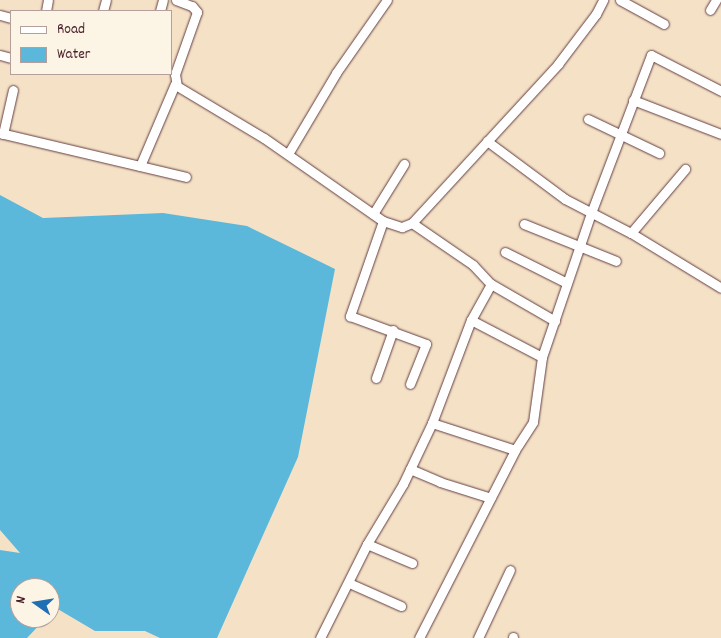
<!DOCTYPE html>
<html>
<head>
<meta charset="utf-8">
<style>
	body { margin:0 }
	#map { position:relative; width:721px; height:638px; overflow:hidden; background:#f5e2c6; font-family:Dekko,sans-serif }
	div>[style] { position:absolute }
	.water>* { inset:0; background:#5cb8da }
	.roads { filter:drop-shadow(0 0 1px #643c42) drop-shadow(0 0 1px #643c42) }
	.minor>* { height:9px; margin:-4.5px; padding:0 4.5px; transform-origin:4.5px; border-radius:4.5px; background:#fff }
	span { translate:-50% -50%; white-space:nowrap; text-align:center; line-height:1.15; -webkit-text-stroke:5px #fcf5e5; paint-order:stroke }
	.legend { position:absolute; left:10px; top:10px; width:162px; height:65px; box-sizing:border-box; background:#fcf5e5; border:1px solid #b59f9b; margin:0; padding:6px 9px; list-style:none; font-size:15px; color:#4a1f2b }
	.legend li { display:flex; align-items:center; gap:10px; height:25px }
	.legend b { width:25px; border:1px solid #b59f9b }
	.north { position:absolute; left:10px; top:578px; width:50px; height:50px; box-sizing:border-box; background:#fcf5e5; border:1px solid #b59f9b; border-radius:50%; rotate:283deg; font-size:14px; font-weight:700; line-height:20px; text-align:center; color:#4a1f2b }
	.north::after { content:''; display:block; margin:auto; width:18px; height:22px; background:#1f6fb2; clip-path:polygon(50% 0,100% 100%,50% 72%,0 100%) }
</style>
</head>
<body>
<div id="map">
	<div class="water">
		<div style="clip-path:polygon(0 195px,43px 218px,163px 213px,247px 226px,335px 269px,298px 457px,217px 638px,160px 638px,145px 631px,95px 631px,56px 608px,50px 614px,50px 588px,20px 588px,20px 618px,46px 618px,27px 638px,0 638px,0 550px,20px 553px,0 530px)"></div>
	</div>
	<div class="roads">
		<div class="minor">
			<div style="left:176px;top:0;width:17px;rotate:21deg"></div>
			<div style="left:192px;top:6px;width:8px;rotate:50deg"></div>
			<div style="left:197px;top:12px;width:66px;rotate:109.5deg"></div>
			<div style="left:175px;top:74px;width:12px;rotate:81deg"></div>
			<div style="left:177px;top:86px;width:101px;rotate:30.9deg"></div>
			<div style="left:264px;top:138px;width:145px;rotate:34.9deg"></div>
			<div style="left:383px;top:221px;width:20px;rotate:18deg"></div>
			<div style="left:402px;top:227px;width:11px;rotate:-22deg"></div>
			<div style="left:412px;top:223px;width:216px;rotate:-47.4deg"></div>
			<div style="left:558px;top:64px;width:63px;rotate:-52.8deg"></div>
			<div style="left:596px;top:14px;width:16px;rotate:-63deg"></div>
			<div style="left:620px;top:0;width:50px;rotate:28.6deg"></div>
			<div style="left:710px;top:10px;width:12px;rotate:-59deg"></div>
			<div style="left:46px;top:11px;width:11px;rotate:-80deg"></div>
			<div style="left:103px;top:11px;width:11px;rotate:-75deg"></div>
			<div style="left:160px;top:11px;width:11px;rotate:-75deg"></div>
			<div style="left:0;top:15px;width:11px;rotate:15deg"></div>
			<div style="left:0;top:55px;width:11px;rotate:15deg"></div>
			<div style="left:633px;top:100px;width:94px;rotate:21.1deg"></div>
			<div style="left:588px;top:119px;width:79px;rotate:25.6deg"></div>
			<div style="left:0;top:133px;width:191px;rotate:13.3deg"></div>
			<div style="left:3px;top:134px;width:45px;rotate:-77.2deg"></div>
			<div style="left:487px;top:141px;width:97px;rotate:36.6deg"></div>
			<div style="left:565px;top:199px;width:74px;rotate:27.3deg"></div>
			<div style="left:631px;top:233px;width:105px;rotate:31.4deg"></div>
			<div style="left:288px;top:154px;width:94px;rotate:-59.3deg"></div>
			<div style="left:336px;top:73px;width:89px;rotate:-55.1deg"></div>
			<div style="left:140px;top:166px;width:89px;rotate:-66.9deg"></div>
			<div style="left:373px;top:214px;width:59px;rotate:-58.2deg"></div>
			<div style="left:383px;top:221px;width:101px;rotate:109.2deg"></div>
			<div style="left:350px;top:316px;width:81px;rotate:20.2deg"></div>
			<div style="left:426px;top:344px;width:43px;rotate:111.8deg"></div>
			<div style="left:412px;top:223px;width:74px;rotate:34.5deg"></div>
			<div style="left:473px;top:265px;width:26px;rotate:47deg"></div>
			<div style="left:491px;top:284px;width:74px;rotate:30deg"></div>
			<div style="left:524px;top:224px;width:99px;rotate:21.9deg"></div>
			<div style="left:631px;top:233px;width:84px;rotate:-49.8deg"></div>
			<div style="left:505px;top:252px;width:69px;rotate:26.6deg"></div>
			<div style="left:471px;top:320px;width:41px;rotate:-60.9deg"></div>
			<div style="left:376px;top:378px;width:51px;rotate:-70.5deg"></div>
			<div style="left:432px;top:423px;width:87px;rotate:18deg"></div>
			<div style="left:410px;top:469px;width:33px;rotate:23deg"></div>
			<div style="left:440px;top:482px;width:53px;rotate:17.4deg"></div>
			<div style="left:367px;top:544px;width:49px;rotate:22.9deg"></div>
			<div style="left:349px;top:583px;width:57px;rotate:23.9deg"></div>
			<div style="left:320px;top:638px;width:105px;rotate:-63.4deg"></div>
			<div style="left:367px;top:544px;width:70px;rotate:-59deg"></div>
			<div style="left:403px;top:484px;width:68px;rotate:-64.6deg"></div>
			<div style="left:432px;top:423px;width:110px;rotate:-69.3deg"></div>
			<div style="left:471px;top:320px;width:80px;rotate:27.5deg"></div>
			<div style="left:419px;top:638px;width:211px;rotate:-62.9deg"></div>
			<div style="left:515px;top:450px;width:33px;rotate:-57deg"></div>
			<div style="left:533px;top:422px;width:66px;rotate:-82.1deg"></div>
			<div style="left:542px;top:357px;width:152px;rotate:-71.2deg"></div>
			<div style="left:591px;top:213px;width:169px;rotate:-69.2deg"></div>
			<div style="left:651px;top:55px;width:79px;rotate:27.2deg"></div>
			<div style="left:478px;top:638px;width:75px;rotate:-64.8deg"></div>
			<div style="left:513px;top:638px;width:1px;rotate:-90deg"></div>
		</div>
	</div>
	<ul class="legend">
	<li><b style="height:6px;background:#fff"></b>Road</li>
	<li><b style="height:14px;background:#5cb8da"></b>Water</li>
	</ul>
	<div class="north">N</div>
</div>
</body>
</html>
